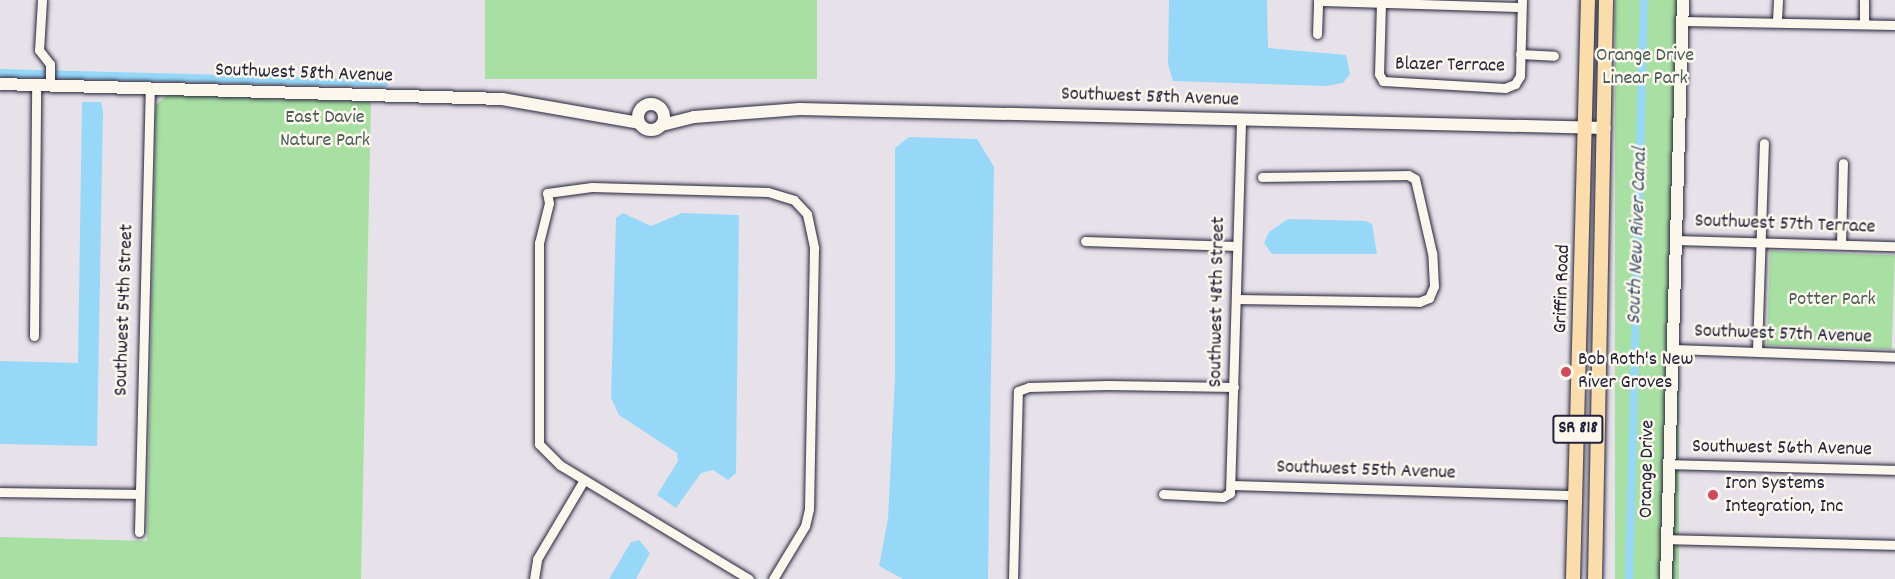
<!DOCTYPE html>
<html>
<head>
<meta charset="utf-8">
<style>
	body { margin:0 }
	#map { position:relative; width:1895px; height:579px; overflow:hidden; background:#e7e2e9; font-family:Dekko,sans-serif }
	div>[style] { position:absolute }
	.green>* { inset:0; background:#a8dfa2; transform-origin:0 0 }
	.water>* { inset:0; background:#97d8f9 }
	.canal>* { height:8px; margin:-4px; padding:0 4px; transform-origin:4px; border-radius:4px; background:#97d8f9 }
	.roads { filter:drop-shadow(0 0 2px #22223b) drop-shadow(0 0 2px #22223b) }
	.street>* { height:9px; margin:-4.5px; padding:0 4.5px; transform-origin:4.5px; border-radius:4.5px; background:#fbf7ec }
	.secondary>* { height:12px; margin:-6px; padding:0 6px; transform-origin:6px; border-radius:6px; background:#fbf7ec }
	.secondary>.ring { margin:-6px; padding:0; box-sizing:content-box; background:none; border:12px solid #fbf7ec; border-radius:50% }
	.primary>* { height:14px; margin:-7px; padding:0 7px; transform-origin:7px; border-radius:7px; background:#fbddab }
	.dots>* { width:16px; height:16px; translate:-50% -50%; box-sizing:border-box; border:3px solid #fbf7ec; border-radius:50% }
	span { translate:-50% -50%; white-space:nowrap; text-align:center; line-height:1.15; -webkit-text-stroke:5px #fbf7ec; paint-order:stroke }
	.shield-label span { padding:2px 4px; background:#fbf7ec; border:2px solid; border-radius:4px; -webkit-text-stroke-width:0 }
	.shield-label { font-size:18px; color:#22223b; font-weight:700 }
	.park-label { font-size:20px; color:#4a5b5a }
	.street-label { font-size:20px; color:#22223b }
	.poi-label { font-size:20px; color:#22223b }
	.left { translate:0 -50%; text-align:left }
	.water-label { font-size:21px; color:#455974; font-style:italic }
</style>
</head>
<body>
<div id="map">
	<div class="green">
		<div style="left:485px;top:0;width:332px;height:79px"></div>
		<div style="left:1615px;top:0;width:64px;height:579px"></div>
		<div style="clip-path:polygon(167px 95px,371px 102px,361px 579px,0 579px,0 537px,147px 541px,156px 105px)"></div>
		<div style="left:1770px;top:251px;width:125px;height:94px;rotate:2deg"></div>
	</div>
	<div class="water">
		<div style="clip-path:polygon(1169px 0,1267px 0,1268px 48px,1346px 55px,1350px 74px,1343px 83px,1326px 86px,1173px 81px,1168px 64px)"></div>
		<div style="clip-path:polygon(82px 102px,101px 102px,103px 111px,97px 446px,0 444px,0 361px,78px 363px)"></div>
		<div style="clip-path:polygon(909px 137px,977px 139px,994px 167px,988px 579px,903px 579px,879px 566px,888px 519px,895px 376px,895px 148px)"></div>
		<div style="clip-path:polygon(623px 213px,651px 226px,682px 213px,739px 215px,736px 473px,728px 480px,713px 470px,701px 473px,676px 508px,657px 495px,678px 461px,677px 453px,619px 415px,611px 398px,616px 218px)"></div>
		<div style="clip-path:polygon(1288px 219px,1366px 221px,1372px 224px,1377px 254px,1272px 254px,1264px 243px,1269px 232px)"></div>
		<div style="clip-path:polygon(639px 540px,650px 553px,636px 579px,609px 579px,631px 542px)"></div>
	</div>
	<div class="canal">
		<div style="left:0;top:73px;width:384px;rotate:1.5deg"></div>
		<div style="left:1629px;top:579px;width:579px;rotate:-88.52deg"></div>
	</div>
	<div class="roads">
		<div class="street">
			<div style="left:42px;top:0;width:50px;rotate:93.4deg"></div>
			<div style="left:39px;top:50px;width:18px;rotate:52deg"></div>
			<div style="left:50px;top:64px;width:21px;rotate:90deg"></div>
			<div style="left:1318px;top:1px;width:203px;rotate:1.7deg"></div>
			<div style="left:1381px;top:3px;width:71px;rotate:91.6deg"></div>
			<div style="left:1379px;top:74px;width:8px;rotate:60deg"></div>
			<div style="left:1383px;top:81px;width:122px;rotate:3.3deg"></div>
			<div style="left:1505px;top:88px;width:11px;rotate:-22deg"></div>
			<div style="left:1515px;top:84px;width:9px;rotate:-58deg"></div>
			<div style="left:1520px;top:76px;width:76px;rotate:-88.5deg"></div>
			<div style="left:1777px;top:20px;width:20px;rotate:-87deg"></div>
			<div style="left:1683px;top:21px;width:212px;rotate:1.1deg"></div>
			<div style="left:1864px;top:24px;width:24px;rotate:-90deg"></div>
			<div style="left:1317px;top:34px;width:34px;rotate:-88deg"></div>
			<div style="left:1520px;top:54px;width:34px;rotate:3deg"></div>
			<div style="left:1675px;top:240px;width:220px;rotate:1.6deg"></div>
			<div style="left:1085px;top:241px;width:152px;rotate:1.9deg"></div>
			<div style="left:1841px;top:244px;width:81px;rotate:-88.6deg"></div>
			<div style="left:1236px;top:299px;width:183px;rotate:0.9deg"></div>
			<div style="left:1419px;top:302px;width:11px;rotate:-22deg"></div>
			<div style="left:1429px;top:298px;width:13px;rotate:-67deg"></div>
			<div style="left:1434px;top:286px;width:33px;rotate:-93deg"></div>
			<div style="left:1432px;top:253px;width:76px;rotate:-102.9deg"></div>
			<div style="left:1415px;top:179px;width:8px;rotate:-150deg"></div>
			<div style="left:1408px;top:175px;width:146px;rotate:179.2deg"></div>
			<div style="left:34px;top:336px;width:251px;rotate:-89.5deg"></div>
			<div style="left:1671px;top:349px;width:224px;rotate:2deg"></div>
			<div style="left:1757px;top:351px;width:208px;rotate:-88.1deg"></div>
			<div style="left:1668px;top:464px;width:227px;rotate:1.5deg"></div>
			<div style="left:1232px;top:485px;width:344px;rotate:1.7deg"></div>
			<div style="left:0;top:492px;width:138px;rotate:0.8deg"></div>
			<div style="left:1163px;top:494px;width:60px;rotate:2.9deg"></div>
			<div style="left:1223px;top:497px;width:8px;rotate:-30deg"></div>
			<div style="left:1230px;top:493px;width:373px;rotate:-88.3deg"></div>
			<div style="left:139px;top:532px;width:444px;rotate:-88.6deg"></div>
			<div style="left:1666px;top:539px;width:229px;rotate:1.5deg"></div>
			<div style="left:534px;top:579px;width:20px;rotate:-81deg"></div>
			<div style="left:537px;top:559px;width:92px;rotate:-59.3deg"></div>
			<div style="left:749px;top:579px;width:221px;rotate:-148.9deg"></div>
			<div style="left:560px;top:465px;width:30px;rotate:-135deg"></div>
			<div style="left:539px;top:444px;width:201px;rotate:-90deg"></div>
			<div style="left:539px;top:243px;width:41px;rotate:-76deg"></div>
			<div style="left:549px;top:203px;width:10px;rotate:-101deg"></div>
			<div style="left:547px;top:193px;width:45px;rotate:-7.6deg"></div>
			<div style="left:592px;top:187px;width:176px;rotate:1.6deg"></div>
			<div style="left:768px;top:192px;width:27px;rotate:17deg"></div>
			<div style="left:794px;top:200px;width:19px;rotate:47deg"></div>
			<div style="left:807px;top:214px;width:35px;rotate:78deg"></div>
			<div style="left:814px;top:248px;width:261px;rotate:91.1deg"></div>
			<div style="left:809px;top:509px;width:17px;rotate:103deg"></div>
			<div style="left:805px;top:526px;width:62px;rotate:121.1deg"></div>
			<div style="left:1013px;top:579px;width:188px;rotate:-88.5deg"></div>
			<div style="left:1018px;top:391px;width:12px;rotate:-20deg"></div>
			<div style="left:1029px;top:387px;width:79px;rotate:-1.5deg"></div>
			<div style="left:1108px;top:385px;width:126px;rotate:0.9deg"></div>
		</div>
		<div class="secondary">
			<div style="left:0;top:84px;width:502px;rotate:1.71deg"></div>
			<div style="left:502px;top:99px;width:139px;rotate:9.9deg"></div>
			<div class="ring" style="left:638px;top:104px;width:14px;height:14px"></div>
			<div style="left:662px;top:125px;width:33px;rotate:-14deg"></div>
			<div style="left:694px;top:117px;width:106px;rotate:-4.3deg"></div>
			<div style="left:800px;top:109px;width:805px;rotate:1.35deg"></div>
			<div style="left:1666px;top:579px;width:579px;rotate:-88.32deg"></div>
		</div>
		<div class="primary">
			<div style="left:1573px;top:579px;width:579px;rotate:-88.52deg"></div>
			<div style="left:1595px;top:579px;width:579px;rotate:-88.91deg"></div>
		</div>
	</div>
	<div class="dots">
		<div style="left:1566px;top:372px;background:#d1495b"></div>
		<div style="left:1713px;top:495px;background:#d1495b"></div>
	</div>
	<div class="shield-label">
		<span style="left:1578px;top:429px">SR 818</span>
	</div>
	<div class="park-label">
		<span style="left:1645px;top:68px">Orange Drive<br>Linear Park</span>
		<span style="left:325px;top:130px">East Davie<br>Nature Park</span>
		<span style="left:1832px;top:300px">Potter Park</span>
	</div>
	<div class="street-label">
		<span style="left:1450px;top:66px;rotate:1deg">Blazer Terrace</span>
		<span style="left:304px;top:74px;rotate:2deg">Southwest 58th Avenue</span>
		<span style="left:1150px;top:98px;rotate:2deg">Southwest 58th Avenue</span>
		<span style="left:1785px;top:225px;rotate:2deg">Southwest 57th Terrace</span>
		<span style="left:1563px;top:289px;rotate:-88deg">Griffin Road</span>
		<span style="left:1218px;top:302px;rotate:-89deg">Southwest 48th Street</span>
		<span style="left:125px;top:310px;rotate:-88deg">Southwest 54th Street</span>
		<span style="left:1783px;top:335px;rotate:2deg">Southwest 57th Avenue</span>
		<span style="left:1782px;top:449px;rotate:1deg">Southwest 56th Avenue</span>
		<span style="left:1648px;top:469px;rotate:-89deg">Orange Drive</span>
		<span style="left:1366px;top:471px;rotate:2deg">Southwest 55th Avenue</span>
	</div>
	<div class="poi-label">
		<span class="left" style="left:1578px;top:372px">Bob Roth's New<br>River Groves</span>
		<span class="left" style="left:1725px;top:496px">Iron Systems<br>Integration, Inc</span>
	</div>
	<div class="water-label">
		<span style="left:1638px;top:236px;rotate:-88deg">South New River Canal</span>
	</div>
</div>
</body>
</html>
